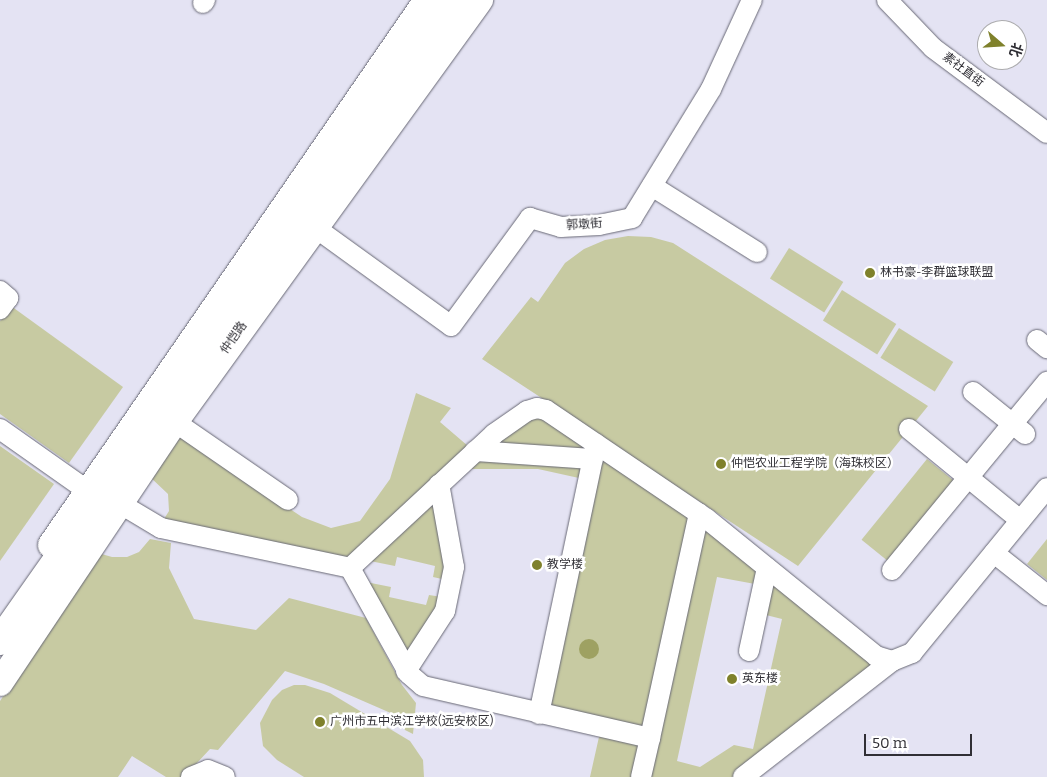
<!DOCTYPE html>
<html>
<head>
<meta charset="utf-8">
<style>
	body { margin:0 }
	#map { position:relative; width:1047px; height:777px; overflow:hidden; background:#e4e3f3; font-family:Bitter,"Noto Sans SC",serif }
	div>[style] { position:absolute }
	.green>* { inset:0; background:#c7caa2; transform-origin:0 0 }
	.water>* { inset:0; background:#9ea162 }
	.round { border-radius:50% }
	.roads { filter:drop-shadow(0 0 1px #686875) drop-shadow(0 0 1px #686875) }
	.minor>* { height:20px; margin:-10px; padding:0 10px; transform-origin:10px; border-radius:10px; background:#fff }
	.major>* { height:26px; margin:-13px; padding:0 13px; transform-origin:13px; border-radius:13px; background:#fff }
	.highway>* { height:28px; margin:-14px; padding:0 14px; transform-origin:14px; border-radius:14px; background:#fff }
	.dots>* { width:14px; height:14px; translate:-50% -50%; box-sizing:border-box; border:2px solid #fff; border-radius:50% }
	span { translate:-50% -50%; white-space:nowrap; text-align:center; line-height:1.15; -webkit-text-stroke:5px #fff; paint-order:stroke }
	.street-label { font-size:12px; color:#302f35 }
	.poi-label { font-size:12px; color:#302f35 }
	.left { translate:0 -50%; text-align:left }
	.north { position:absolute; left:977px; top:20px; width:50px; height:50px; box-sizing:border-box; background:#fff; border:1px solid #acacae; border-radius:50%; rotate:109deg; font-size:14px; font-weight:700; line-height:20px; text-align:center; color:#302f35 }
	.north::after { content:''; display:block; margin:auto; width:18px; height:22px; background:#7f812b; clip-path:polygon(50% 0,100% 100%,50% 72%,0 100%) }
	.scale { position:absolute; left:864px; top:734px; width:108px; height:22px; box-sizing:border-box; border:2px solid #302f35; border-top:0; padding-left:6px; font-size:15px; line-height:18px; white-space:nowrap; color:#302f35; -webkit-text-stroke:4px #fff; paint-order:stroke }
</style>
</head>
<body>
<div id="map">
	<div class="green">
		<div style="clip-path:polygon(628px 236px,651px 237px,673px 243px,928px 406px,798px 566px,482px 359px,531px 297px,538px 302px,565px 263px,584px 249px,605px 240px)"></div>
		<div style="left:789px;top:248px;width:64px;height:36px;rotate:32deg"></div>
		<div style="left:842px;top:290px;width:64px;height:36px;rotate:32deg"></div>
		<div style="clip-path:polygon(11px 306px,123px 387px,69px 463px,0 414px,0 321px)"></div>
		<div style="left:899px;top:328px;width:64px;height:35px;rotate:32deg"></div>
		<div style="clip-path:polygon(416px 393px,451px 408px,440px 422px,468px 446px,348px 558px,164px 519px,169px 511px,168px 494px,149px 476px,178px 434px,302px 517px,331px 528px,360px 521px,390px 479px)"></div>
		<div style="clip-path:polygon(528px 417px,544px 419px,697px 522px,758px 570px,755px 584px,717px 577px,677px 761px,700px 767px,734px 745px,753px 749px,782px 619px,762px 614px,770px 578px,882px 669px,743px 777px,590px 777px,601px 728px,539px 714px,588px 480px,538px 469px,471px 469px,480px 451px)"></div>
		<div style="clip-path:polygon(0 446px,54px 484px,0 561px)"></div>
		<div style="left:927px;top:459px;width:35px;height:104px;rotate:39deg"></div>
		<div style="clip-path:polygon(439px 484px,451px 581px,433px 577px,435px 566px,397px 557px,395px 566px,360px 559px)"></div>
		<div style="clip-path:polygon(150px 539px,171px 543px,169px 568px,194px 619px,256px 630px,289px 598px,366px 618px,402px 685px,416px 703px,413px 734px,405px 730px,393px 714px,324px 684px,285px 671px,218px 750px,210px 749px,184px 777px,166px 777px,132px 756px,118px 777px,0 777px,0 701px,98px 553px,112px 557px,127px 557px,139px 552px)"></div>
		<div style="clip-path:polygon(1047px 539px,1047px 580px,1027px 564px)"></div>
		<div style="clip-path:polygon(356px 580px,391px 587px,389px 597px,426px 605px,429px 595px,448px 598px,406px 671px)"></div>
		<div style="clip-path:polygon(294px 685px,305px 685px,330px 693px,410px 741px,423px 760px,424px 777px,304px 777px,277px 760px,263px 746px,260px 723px,272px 700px,282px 690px)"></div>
	</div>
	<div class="water">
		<div class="round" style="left:579px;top:639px;width:20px;height:20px"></div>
	</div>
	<div class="roads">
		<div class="minor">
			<div style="left:887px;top:0;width:66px;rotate:46.2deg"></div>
			<div style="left:933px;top:48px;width:142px;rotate:36.7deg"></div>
			<div style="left:203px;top:3px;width:4px;rotate:-56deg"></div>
			<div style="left:652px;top:186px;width:124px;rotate:32.2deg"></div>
			<div style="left:313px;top:226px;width:170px;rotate:35.9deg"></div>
			<div style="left:451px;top:326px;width:134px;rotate:-53.8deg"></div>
			<div style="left:530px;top:218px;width:32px;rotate:16deg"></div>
			<div style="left:561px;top:227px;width:38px;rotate:-3deg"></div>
			<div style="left:599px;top:225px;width:34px;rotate:-12deg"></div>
			<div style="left:632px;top:218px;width:151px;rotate:-58.5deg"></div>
			<div style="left:711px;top:89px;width:98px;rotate:-65.3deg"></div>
			<div style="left:0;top:291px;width:11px;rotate:41deg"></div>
			<div style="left:8px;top:298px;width:14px;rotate:126deg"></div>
			<div style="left:1037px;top:340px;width:13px;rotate:39deg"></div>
			<div style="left:973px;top:392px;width:67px;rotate:38.9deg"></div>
			<div style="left:175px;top:422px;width:137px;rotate:34.6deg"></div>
			<div style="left:0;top:429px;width:108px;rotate:35.2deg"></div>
			<div style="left:909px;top:429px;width:144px;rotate:39.3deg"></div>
			<div style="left:475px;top:451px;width:118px;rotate:3.9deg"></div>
			<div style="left:119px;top:503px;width:49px;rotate:30.8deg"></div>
			<div style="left:161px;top:528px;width:193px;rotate:11.9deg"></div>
			<div style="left:350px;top:568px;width:197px;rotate:-42.9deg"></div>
			<div style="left:494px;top:434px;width:40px;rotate:-34.9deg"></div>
			<div style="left:527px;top:411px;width:10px;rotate:-17deg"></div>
			<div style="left:537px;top:408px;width:9px;rotate:13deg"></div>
			<div style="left:546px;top:410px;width:194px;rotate:34.1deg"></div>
			<div style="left:707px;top:519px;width:218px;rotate:39deg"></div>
			<div style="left:876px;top:656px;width:17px;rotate:17deg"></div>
			<div style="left:892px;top:661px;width:22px;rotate:-22deg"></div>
			<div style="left:912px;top:653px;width:213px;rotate:-50.7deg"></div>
			<div style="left:994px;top:553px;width:68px;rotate:38.4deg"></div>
			<div style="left:350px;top:568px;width:121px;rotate:60.9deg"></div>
			<div style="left:409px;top:674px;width:18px;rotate:41deg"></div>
			<div style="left:423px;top:686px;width:233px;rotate:12.9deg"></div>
			<div style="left:650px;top:738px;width:230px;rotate:-77.7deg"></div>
			<div style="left:892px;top:570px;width:244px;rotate:-50.5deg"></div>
			<div style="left:749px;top:651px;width:85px;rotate:-77.8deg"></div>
			<div style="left:406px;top:671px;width:72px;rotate:-57deg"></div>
			<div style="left:445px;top:611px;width:45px;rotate:-78.4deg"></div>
			<div style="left:454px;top:567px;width:84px;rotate:-100.2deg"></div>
			<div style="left:539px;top:714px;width:276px;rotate:-78.1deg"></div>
			<div style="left:191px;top:777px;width:18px;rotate:-22deg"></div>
			<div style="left:208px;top:770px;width:18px;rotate:22deg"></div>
			<div style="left:641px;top:777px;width:40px;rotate:-77deg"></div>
			<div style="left:743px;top:777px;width:189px;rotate:-37.9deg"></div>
		</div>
		<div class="major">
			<div style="left:51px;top:545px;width:662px;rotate:-55.4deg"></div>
			<div style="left:0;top:683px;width:314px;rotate:-56.2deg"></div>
			<div style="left:175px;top:422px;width:521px;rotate:-54.14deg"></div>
		</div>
		<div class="highway">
			<div style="left:0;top:641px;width:784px;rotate:-54.87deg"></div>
		</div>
	</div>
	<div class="dots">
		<div style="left:870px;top:273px;background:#7f812b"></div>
		<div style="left:721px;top:464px;background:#7f812b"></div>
		<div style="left:537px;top:565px;background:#7f812b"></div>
		<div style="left:732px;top:679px;background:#7f812b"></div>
		<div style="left:320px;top:722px;background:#7f812b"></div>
	</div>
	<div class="street-label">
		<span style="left:963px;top:70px;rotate:37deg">素社直街</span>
		<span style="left:584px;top:225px;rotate:-4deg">郭墩街</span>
		<span style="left:234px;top:338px;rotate:-55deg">仲恺路</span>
	</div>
	<div class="poi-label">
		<span class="left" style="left:880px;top:273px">林书豪-李群篮球联盟</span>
		<span class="left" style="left:731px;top:464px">仲恺农业工程学院（海珠校区）</span>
		<span class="left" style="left:547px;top:565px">教学楼</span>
		<span class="left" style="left:742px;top:679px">英东楼</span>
		<span class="left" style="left:330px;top:722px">广州市五中滨江学校(远安校区)</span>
	</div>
	<div class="north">北</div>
	<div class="scale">50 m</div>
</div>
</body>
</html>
